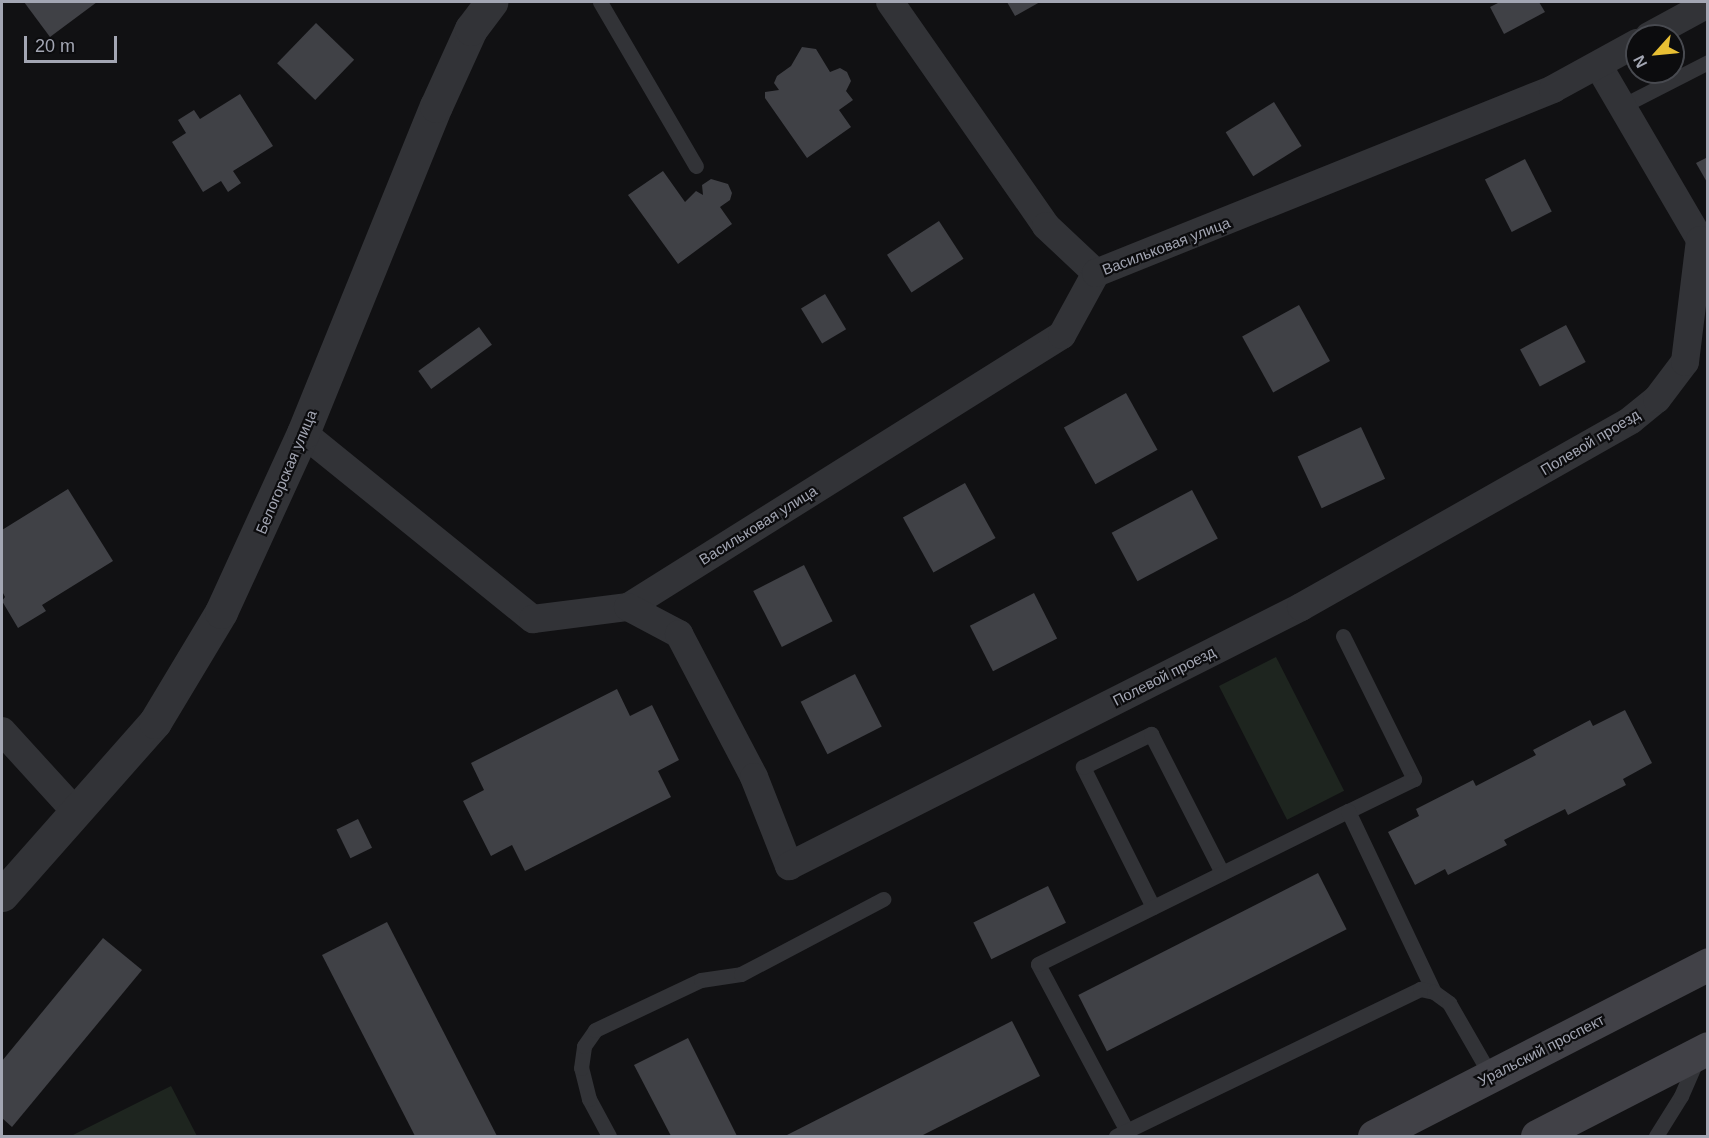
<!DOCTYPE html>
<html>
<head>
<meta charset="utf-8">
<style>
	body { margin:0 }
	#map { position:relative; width:1709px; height:1138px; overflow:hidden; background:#111113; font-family:Helvetica,sans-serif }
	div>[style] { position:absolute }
	.green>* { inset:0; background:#1e251f; transform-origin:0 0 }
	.building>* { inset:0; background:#404146; transform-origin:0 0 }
	.service>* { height:15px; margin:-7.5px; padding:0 7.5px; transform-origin:7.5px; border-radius:7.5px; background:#323337 }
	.minor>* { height:28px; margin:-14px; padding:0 14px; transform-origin:14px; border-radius:14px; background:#323337 }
	.tertiary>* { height:33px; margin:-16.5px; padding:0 16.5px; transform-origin:16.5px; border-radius:16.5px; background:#323337 }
	.secondary>* { height:33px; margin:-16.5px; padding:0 16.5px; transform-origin:16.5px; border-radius:16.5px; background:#414147 }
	span { translate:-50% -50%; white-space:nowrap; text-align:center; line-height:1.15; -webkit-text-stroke:4.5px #0c0c0e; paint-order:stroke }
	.street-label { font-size:15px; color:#a3a6b3 }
	.frame { position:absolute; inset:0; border:3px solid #a3a6b3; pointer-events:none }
	.north { position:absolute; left:1625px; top:24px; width:60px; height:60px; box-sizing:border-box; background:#0c0c0e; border:2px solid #484a50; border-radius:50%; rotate:243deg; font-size:16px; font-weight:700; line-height:24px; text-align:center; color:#a3a6b3 }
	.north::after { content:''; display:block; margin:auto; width:21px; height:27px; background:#e8bf34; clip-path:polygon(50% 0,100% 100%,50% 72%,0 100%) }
	.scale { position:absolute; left:24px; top:36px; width:93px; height:27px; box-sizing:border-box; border:3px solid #a3a6b3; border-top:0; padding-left:8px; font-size:18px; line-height:21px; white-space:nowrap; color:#a3a6b3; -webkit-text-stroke:4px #0c0c0e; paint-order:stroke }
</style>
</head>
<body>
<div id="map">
	<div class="green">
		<div style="left:1276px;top:657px;width:150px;height:64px;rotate:63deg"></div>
		<div style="clip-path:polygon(171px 1086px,197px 1136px,71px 1136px)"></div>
	</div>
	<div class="building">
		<div style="clip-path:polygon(24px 2px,97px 2px,50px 37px)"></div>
		<div style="clip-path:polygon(1007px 2px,1040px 2px,1015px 16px)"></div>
		<div style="clip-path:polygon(1500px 2px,1539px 2px,1545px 12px,1504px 34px,1490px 7px)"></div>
		<div style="left:316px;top:23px;width:53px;height:56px;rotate:44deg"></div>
		<div style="clip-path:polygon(802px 47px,816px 49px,830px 72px,840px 68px,847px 72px,851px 81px,846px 91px,853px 100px,839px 110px,851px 127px,807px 158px,765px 98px,765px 92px,779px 90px,774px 83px,777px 76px,791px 66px)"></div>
		<div style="clip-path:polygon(240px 94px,273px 146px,233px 171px,241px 183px,228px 192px,221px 181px,203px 192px,172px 142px,186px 133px,178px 120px,194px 110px,200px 119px)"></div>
		<div style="left:1274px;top:102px;width:52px;height:57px;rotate:58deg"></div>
		<div style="clip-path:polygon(1708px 157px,1708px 184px,1696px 163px)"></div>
		<div style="left:1525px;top:159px;width:59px;height:45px;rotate:63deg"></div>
		<div style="clip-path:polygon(663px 171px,685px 202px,696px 191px,703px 195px,702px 185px,711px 179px,728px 184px,732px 193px,730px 200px,720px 207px,732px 224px,678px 264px,628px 195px)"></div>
		<div style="left:939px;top:221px;width:45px;height:62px;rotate:57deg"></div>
		<div style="left:825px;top:294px;width:41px;height:28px;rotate:59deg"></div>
		<div style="left:1299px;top:305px;width:64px;height:65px;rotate:61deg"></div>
		<div style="left:1566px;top:325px;width:42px;height:52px;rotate:62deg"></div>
		<div style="left:479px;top:327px;width:22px;height:75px;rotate:54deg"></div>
		<div style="left:1126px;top:393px;width:65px;height:71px;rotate:61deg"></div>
		<div style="left:1361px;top:427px;width:57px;height:70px;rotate:65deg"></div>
		<div style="left:965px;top:483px;width:63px;height:71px;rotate:61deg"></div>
		<div style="clip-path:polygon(68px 489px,113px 561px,42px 605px,46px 611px,18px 628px,2px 601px,5px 597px,2px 591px,2px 530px)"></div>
		<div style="left:1192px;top:490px;width:55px;height:91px;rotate:62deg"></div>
		<div style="left:804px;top:565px;width:63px;height:57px;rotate:63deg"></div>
		<div style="left:1034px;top:593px;width:51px;height:72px;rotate:63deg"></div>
		<div style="left:855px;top:674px;width:59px;height:61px;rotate:63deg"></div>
		<div style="clip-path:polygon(617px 689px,630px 716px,652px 705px,679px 760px,658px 771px,671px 797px,525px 871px,512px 845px,491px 856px,463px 801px,484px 790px,471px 763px)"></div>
		<div style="clip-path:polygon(1625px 710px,1652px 763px,1623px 779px,1626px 785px,1568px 815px,1565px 809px,1504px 840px,1507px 845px,1448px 875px,1445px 869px,1415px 885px,1388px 832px,1419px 816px,1416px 809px,1473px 780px,1476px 786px,1536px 755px,1533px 750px,1590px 720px,1593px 726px)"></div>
		<div style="left:358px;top:819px;width:32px;height:24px;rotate:64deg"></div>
		<div style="left:1318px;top:873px;width:63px;height:269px;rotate:63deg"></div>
		<div style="left:1048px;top:886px;width:41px;height:83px;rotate:64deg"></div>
		<div style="clip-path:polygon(387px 922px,497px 1136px,415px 1136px,322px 955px)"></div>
		<div style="clip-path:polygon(103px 938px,142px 970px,12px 1127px,2px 1118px,2px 1061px)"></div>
		<div style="clip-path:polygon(1012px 1021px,1040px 1076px,921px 1136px,785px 1136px)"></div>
		<div style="clip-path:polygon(688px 1038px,737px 1136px,671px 1136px,634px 1065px)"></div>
	</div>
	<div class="service">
		<div style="left:600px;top:2px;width:190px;rotate:59.7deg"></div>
		<div style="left:1622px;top:106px;width:97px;rotate:-27.1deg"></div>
		<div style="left:1343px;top:636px;width:160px;rotate:63.6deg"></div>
		<div style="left:1414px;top:779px;width:73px;rotate:154.1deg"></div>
		<div style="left:1153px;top:907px;width:157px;rotate:-116.6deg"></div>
		<div style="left:1083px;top:767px;width:76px;rotate:-25.9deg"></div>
		<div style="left:1151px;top:734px;width:156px;rotate:62.9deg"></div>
		<div style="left:1127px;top:1131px;width:189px;rotate:-118.1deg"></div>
		<div style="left:1038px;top:964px;width:346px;rotate:-26.3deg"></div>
		<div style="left:1348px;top:811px;width:200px;rotate:64.6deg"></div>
		<div style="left:609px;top:1136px;width:42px;rotate:-118.4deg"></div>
		<div style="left:589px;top:1099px;width:32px;rotate:-104deg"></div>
		<div style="left:581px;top:1068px;width:22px;rotate:-82deg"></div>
		<div style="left:584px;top:1046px;width:19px;rotate:-55deg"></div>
		<div style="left:595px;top:1030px;width:117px;rotate:-25.3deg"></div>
		<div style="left:701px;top:980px;width:40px;rotate:-8.5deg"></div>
		<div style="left:741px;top:974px;width:161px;rotate:-27.8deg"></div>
		<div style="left:1116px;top:1136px;width:338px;rotate:-25.8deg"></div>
		<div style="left:1420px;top:989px;width:14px;rotate:12deg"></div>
		<div style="left:1434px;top:992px;width:19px;rotate:36deg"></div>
		<div style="left:1449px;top:1003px;width:84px;rotate:60.1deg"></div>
		<div style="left:1656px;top:1136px;width:47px;rotate:-58deg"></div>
		<div style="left:1681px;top:1096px;width:43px;rotate:-66.4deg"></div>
	</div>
	<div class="minor">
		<div style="left:890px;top:2px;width:273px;rotate:55.1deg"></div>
		<div style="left:1046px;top:226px;width:69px;rotate:43.2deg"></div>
		<div style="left:1649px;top:36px;width:67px;rotate:-28.5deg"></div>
		<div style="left:1598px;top:65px;width:218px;rotate:59.7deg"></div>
		<div style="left:303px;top:433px;width:296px;rotate:39deg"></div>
		<div style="left:533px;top:619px;width:96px;rotate:-7.2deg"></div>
		<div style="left:628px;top:607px;width:512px;rotate:-32.08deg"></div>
		<div style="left:1062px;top:335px;width:71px;rotate:-61.3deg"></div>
		<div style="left:1096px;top:273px;width:493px;rotate:-21.9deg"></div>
		<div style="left:1553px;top:89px;width:96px;rotate:-28.7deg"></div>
		<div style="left:628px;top:607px;width:58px;rotate:27.9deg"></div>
		<div style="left:679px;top:634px;width:161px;rotate:62.3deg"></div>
		<div style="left:754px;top:777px;width:96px;rotate:68.5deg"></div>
		<div style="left:789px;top:866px;width:574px;rotate:-26.83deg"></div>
		<div style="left:1301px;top:607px;width:379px;rotate:-29.5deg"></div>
		<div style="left:1631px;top:420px;width:33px;rotate:-39deg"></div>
		<div style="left:1657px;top:399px;width:46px;rotate:-52.9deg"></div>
		<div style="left:1685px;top:362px;width:123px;rotate:-83deg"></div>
		<div style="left:2px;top:731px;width:108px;rotate:47.6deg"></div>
	</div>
	<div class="tertiary">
		<div style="left:2px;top:895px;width:231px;rotate:-48.5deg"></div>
		<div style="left:155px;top:722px;width:128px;rotate:-59deg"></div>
		<div style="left:221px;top:612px;width:197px;rotate:-65.4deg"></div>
		<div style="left:303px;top:433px;width:353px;rotate:-67.9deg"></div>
		<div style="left:436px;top:106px;width:85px;rotate:-65.6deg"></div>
		<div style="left:471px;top:29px;width:34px;rotate:-53deg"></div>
	</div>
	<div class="secondary">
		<div style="left:1374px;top:1136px;width:376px;rotate:-27.2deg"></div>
		<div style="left:1537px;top:1136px;width:192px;rotate:-27.2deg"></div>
	</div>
	<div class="street-label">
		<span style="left:1166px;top:246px;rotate:-21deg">Васильковая улица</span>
		<span style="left:1590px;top:442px;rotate:-31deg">Полевой проезд</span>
		<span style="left:286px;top:472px;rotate:-67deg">Белогорская улица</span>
		<span style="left:758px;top:525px;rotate:-32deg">Васильковая улица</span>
		<span style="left:1164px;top:676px;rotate:-27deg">Полевой проезд</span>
		<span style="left:1541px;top:1050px;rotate:-27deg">Уральский проспект</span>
	</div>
	<div class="frame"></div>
	<div class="north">N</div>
	<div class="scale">20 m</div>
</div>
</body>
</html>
